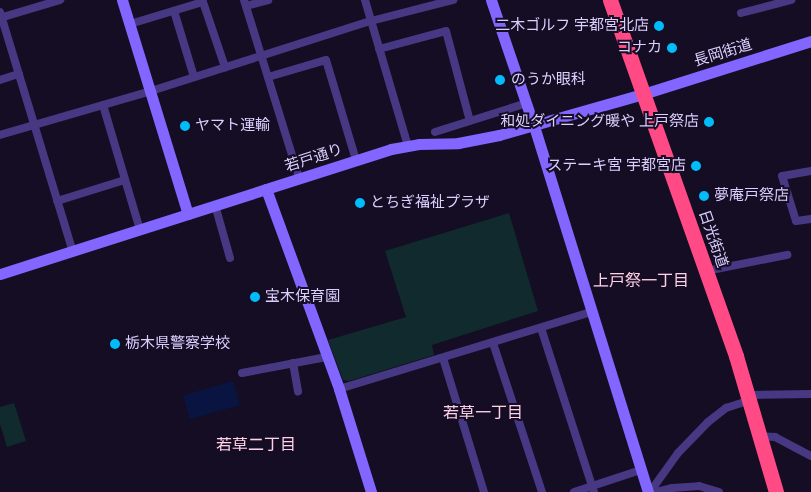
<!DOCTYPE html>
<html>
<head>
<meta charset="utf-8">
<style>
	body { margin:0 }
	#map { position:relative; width:811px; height:492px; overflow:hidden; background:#140d23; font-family:"Nunito Sans","Noto Sans JP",sans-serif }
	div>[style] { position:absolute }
	.green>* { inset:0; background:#102a2d }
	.water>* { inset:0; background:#091540; transform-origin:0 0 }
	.street>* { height:8px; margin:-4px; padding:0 4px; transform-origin:4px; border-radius:4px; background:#463882 }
	.secondary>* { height:11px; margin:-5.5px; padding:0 5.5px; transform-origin:5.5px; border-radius:5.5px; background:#8166ff }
	.highway>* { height:15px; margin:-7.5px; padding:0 7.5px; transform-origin:7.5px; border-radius:7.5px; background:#ff4a86 }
	.dots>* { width:14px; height:14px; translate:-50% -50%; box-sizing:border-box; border:2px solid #140d23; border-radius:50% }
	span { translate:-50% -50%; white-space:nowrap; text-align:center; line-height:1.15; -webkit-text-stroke:4px #140d23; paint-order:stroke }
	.poi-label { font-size:15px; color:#dccfff }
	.right { translate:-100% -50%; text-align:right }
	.left { translate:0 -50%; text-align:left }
	.street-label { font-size:15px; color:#dccfff }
	.neighbourhood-label { font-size:16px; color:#ffd1e8 }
</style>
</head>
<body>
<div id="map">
	<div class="green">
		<div style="clip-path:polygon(509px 213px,538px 311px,432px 345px,434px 355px,349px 381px,343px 380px,328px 340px,406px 317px,385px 251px)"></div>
		<div style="clip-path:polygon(14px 403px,26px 441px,7px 447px,0 424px,0 407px)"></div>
	</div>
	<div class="water">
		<div style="left:233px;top:381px;width:25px;height:52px;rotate:74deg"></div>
	</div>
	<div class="street">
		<div style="left:244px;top:0;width:186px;rotate:72.8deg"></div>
		<div style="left:365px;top:0;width:152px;rotate:73.6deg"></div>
		<div style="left:246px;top:6px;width:23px;rotate:-15deg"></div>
		<div style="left:174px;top:11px;width:69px;rotate:73.1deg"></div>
		<div style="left:0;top:12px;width:251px;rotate:73.1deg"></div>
		<div style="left:741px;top:13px;width:52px;rotate:-14.6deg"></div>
		<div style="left:0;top:18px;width:63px;rotate:-16.7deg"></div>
		<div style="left:130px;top:24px;width:76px;rotate:-16.8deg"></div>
		<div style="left:203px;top:2px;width:69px;rotate:71.3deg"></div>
		<div style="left:379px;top:49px;width:69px;rotate:-15deg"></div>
		<div style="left:446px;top:31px;width:93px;rotate:75.1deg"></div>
		<div style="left:268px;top:77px;width:60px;rotate:-16.3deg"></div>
		<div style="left:326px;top:60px;width:104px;rotate:73.3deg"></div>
		<div style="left:0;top:80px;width:20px;rotate:-18deg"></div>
		<div style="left:103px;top:105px;width:130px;rotate:73.5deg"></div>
		<div style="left:435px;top:132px;width:96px;rotate:-17.5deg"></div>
		<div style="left:0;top:135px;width:157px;rotate:-16.2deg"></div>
		<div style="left:151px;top:91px;width:231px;rotate:-17.7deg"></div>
		<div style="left:371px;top:21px;width:85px;rotate:-14.4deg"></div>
		<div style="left:811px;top:171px;width:29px;rotate:170deg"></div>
		<div style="left:782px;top:176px;width:47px;rotate:72.7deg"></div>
		<div style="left:796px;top:221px;width:15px;rotate:-8deg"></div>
		<div style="left:57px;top:201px;width:71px;rotate:-17.2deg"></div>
		<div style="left:215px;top:205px;width:55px;rotate:74.2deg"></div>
		<div style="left:706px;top:271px;width:83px;rotate:-11.2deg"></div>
		<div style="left:541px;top:328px;width:172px;rotate:72.1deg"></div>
		<div style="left:493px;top:343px;width:157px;rotate:71.8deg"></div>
		<div style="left:443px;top:358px;width:140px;rotate:73deg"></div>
		<div style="left:293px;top:363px;width:29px;rotate:80deg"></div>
		<div style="left:242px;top:373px;width:86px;rotate:-10.7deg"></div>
		<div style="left:339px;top:389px;width:264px;rotate:-17deg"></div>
		<div style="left:749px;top:395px;width:62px;rotate:-0.9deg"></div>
		<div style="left:760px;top:436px;width:15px;rotate:4deg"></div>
		<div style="left:775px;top:437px;width:41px;rotate:27.8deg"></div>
		<div style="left:574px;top:492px;width:71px;rotate:-18.2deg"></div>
		<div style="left:650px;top:492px;width:48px;rotate:-54.3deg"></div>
		<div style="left:678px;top:453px;width:43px;rotate:-45.9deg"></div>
		<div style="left:708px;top:422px;width:23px;rotate:-38deg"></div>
		<div style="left:726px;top:408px;width:25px;rotate:-18deg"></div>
		<div style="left:656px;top:492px;width:16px;rotate:-14deg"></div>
		<div style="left:672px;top:488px;width:27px;rotate:-4deg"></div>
		<div style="left:699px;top:486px;width:21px;rotate:17deg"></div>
	</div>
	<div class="secondary">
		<div style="left:122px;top:0;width:224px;rotate:72.9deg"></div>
		<div style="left:491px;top:0;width:133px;rotate:71.2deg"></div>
		<div style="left:534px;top:126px;width:383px;rotate:72.7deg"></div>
		<div style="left:266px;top:189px;width:213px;rotate:69.9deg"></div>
		<div style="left:339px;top:389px;width:108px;rotate:72.7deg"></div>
		<div style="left:0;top:274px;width:410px;rotate:-17.7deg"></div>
		<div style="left:391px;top:149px;width:28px;rotate:-10deg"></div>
		<div style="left:419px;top:144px;width:39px;rotate:-1deg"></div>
		<div style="left:458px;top:143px;width:42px;rotate:-11deg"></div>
		<div style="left:499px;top:135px;width:150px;rotate:-15.9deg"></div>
		<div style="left:643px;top:94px;width:176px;rotate:-17.5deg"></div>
	</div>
	<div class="highway">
		<div style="left:610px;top:0;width:378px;rotate:70.5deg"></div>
		<div style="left:736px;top:356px;width:142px;rotate:73.6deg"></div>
	</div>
	<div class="dots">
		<div style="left:659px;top:26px;background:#00bcfa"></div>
		<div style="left:672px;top:48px;background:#00bcfa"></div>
		<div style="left:500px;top:80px;background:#00bcfa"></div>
		<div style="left:709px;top:122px;background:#00bcfa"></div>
		<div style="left:185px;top:126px;background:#00bcfa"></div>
		<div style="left:696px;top:166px;background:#00bcfa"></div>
		<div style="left:704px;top:196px;background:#00bcfa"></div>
		<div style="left:360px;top:203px;background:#00bcfa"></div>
		<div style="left:255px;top:297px;background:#00bcfa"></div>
		<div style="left:115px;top:344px;background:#00bcfa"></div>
	</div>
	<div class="poi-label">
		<span class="right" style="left:649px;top:26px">二木ゴルフ 宇都宮北店</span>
		<span class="right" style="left:662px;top:48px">コナカ</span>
		<span class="left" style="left:511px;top:80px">のうか眼科</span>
		<span class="right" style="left:699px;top:122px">和処ダイニング暖や 上戸祭店</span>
		<span class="left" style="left:195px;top:126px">ヤマト運輸</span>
		<span class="right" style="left:686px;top:166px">ステーキ宮 宇都宮店</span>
		<span class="left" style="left:714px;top:196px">夢庵戸祭店</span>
		<span class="left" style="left:370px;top:203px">とちぎ福祉プラザ</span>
		<span class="left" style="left:265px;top:297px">宝木保育園</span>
		<span class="left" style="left:125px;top:344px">栃木県警察学校</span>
	</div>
	<div class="street-label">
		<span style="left:723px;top:53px;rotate:-17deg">長岡街道</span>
		<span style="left:314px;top:158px;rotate:-18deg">若戸通り</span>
		<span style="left:713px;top:239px;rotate:71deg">日光街道</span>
	</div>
	<div class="neighbourhood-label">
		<span style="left:641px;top:281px">上戸祭一丁目</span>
		<span style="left:483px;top:413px">若草一丁目</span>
		<span style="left:256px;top:445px">若草二丁目</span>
	</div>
</div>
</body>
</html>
